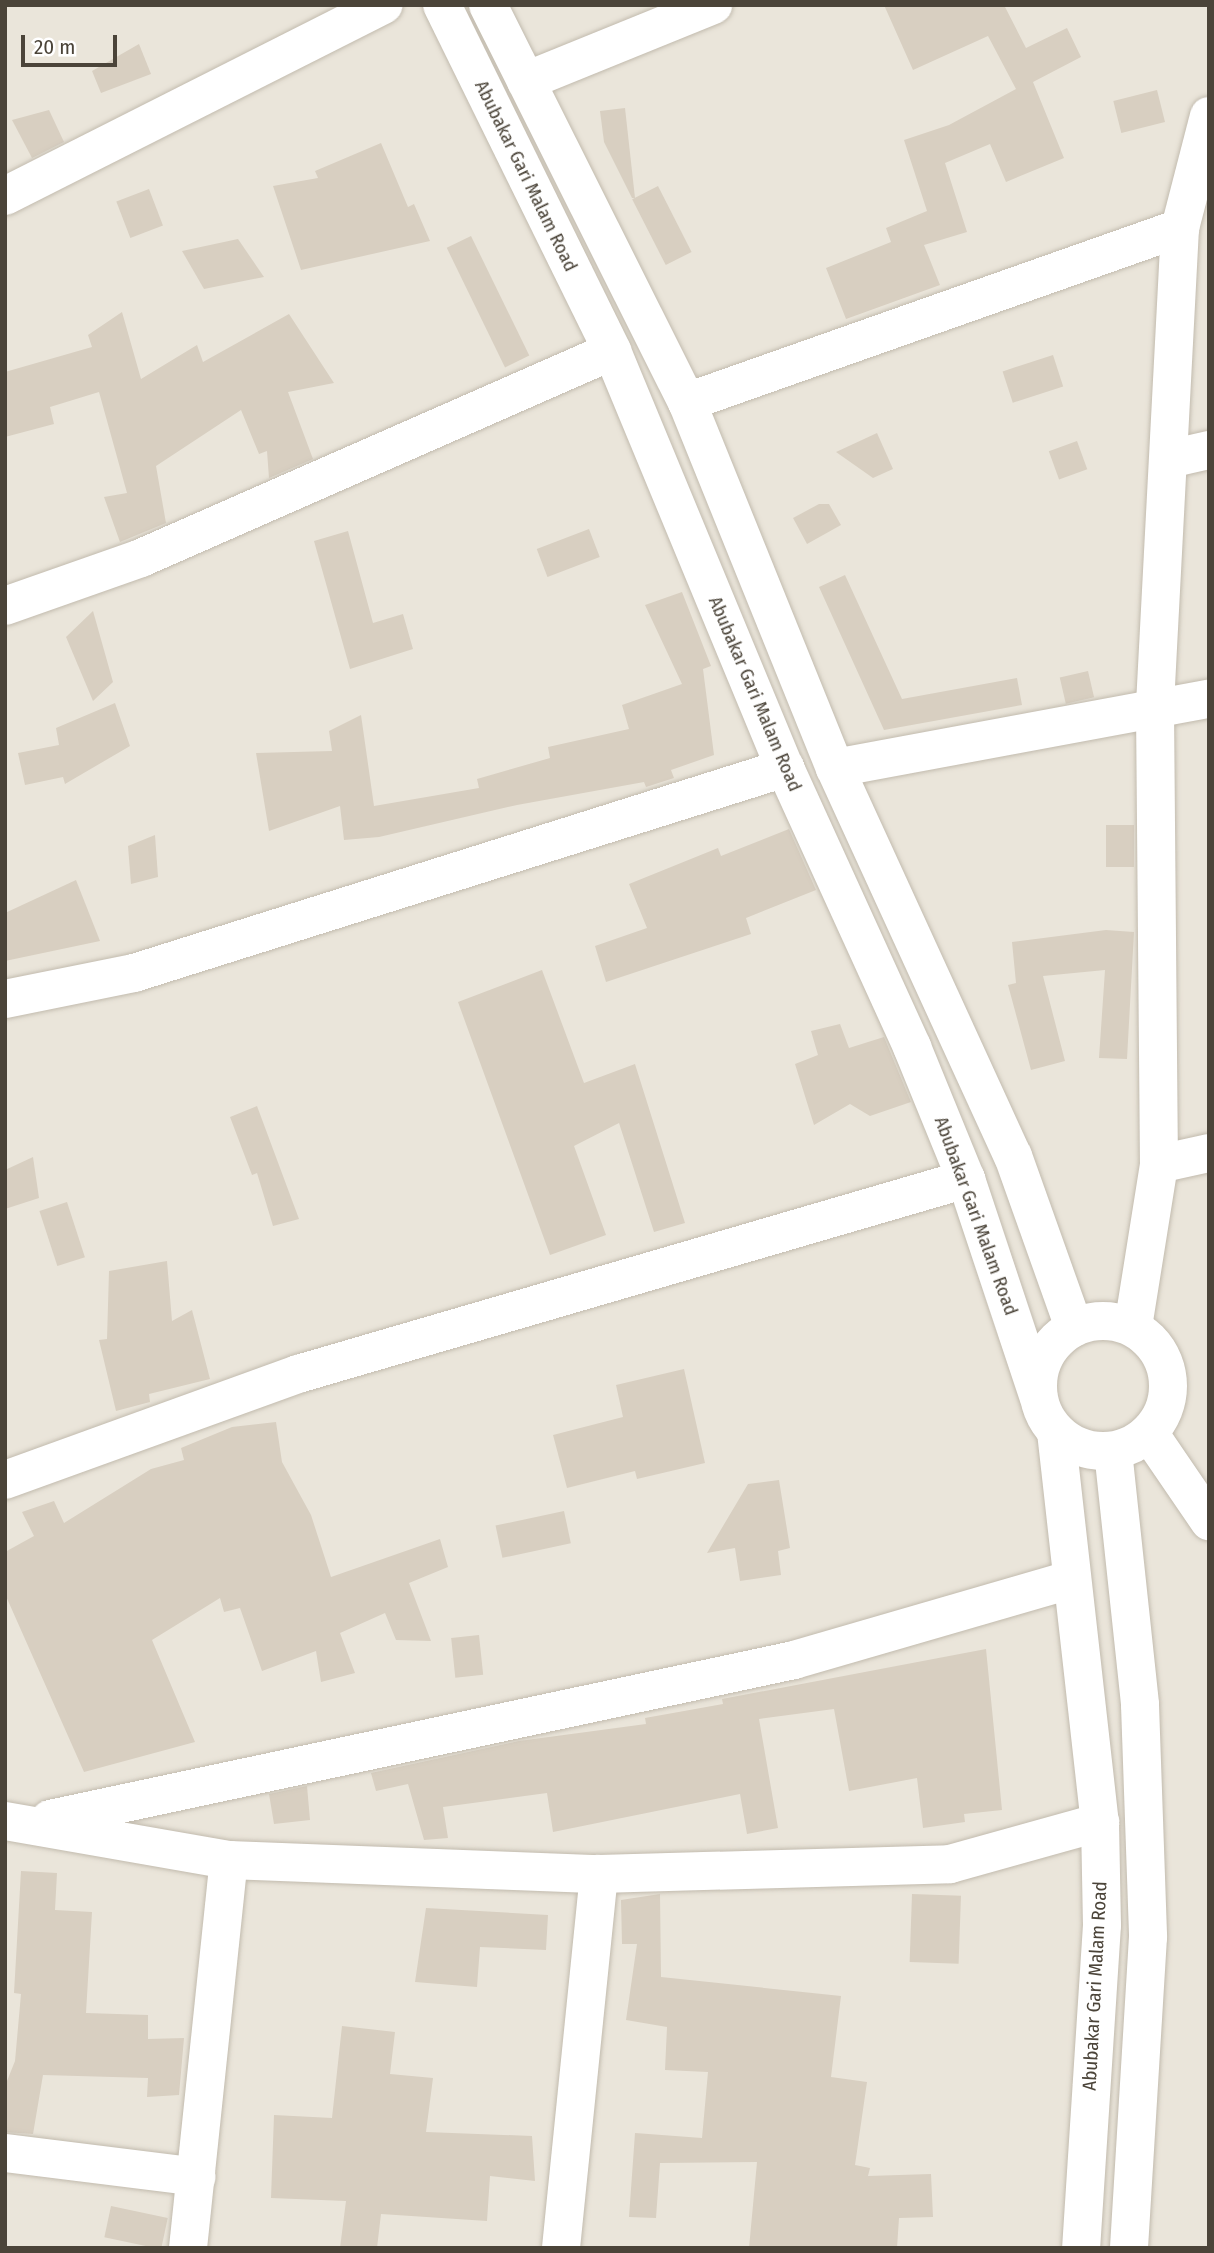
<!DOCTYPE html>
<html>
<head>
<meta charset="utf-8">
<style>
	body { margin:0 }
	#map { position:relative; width:1214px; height:2253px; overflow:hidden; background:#f6f3ec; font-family:"Fira Sans Condensed",sans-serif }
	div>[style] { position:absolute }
	.residential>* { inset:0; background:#eae5da; transform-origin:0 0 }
	.building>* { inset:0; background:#d8cfc1; transform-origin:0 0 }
	.roads { filter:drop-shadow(0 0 2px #c2bbae) drop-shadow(0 0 2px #c2bbae) }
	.minor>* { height:38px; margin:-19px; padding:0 19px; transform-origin:19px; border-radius:19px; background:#fff }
	.tertiary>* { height:38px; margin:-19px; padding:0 19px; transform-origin:19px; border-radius:19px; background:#fff }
	.tertiary>.ring { margin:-19px; padding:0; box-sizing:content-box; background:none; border:38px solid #fff; border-radius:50% }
	span { translate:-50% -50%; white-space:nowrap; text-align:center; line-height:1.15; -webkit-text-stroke:6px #fff; paint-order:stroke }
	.street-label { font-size:19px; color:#4b4439 }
	.frame { position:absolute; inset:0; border:7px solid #4b4439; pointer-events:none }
	.scale { position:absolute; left:21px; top:35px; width:96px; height:32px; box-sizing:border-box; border:4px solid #4b4439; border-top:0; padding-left:9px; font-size:21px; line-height:24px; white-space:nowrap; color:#4b4439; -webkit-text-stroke:5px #fff; paint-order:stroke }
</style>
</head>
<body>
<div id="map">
	<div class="residential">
		<div style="left:5px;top:5px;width:1204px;height:2243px"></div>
	</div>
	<div class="building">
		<div style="clip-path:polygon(884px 5px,1004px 5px,1026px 48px,1067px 28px,1081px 57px,1033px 82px,1064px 158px,1006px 182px,990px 144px,945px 163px,967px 232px,924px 245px,940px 285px,846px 319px,826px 268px,891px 242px,886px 228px,927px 211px,904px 140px,949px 125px,1016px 89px,988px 36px,913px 70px)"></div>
		<div style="clip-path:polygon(139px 44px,151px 74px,101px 93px,92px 71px)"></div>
		<div style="left:1157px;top:90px;width:33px;height:45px;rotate:76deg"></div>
		<div style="clip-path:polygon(625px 108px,635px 198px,632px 198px,604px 142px,600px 111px)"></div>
		<div style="clip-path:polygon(49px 110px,64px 142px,32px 158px,12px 120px)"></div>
		<div style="clip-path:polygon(381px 143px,408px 207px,414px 204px,430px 241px,301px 270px,273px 186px,318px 178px,315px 171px)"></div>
		<div style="left:658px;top:186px;width:74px;height:29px;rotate:63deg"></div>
		<div style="left:149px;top:189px;width:39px;height:35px;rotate:69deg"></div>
		<div style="left:471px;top:236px;width:133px;height:27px;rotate:64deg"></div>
		<div style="clip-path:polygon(238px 239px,264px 277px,204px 289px,182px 251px)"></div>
		<div style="clip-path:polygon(122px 312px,141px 379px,197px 345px,203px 362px,289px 314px,334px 383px,288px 392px,313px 459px,269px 478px,267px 451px,259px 454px,241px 410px,156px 466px,166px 523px,120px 542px,104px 497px,127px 493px,99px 392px,50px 407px,54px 424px,5px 437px,5px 372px,92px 347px,88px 335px)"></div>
		<div style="left:1053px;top:355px;width:33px;height:53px;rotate:72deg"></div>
		<div style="clip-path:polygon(877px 433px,893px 469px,873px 478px,836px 452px)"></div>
		<div style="left:1077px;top:441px;width:30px;height:30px;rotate:70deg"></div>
		<div style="clip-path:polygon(819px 504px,829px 504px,841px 525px,807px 544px,793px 518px)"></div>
		<div style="left:589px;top:529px;width:30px;height:56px;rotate:69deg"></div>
		<div style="clip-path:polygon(348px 531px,373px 623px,403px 614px,413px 649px,350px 669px,314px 541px)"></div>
		<div style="clip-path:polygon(845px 575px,902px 699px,1017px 678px,1022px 705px,884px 730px,819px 587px)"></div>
		<div style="clip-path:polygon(682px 592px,711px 666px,703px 669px,714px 755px,671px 770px,674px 778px,646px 787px,644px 782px,517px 805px,379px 837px,344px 840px,340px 806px,269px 831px,256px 753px,332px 751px,329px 731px,361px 715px,374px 806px,479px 788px,477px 779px,550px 758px,548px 747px,629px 729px,622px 705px,682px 684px,645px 605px)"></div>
		<div style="clip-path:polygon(93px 611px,113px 682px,93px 701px,66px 637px)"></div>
		<div style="left:1088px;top:671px;width:27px;height:29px;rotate:77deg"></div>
		<div style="clip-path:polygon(115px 703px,130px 746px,65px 784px,63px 777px,25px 785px,18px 753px,59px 745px,56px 728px)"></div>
		<div style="left:1106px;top:825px;width:28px;height:42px"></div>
		<div style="clip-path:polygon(789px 829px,816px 890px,746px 918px,751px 934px,606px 982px,595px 946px,647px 928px,629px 884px,718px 848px,721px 856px)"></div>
		<div style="clip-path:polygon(155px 835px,158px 877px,131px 884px,128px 846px)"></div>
		<div style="clip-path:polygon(76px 880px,100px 941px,5px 961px,5px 913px)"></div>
		<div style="clip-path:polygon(1106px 930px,1134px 932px,1127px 1059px,1099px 1058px,1105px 970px,1043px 976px,1065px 1061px,1031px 1070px,1008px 985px,1016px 983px,1012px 942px)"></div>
		<div style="clip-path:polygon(542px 970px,584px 1083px,635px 1064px,685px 1223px,654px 1232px,619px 1123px,574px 1146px,606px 1235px,550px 1255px,458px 1002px)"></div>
		<div style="clip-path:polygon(840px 1024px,849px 1048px,884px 1037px,911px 1102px,870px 1116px,850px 1104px,814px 1125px,795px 1064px,818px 1055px,811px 1031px)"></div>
		<div style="clip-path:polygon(257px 1106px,299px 1219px,273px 1226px,257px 1173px,252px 1175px,230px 1117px)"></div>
		<div style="clip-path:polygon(33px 1157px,39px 1198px,5px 1209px,5px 1170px)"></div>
		<div style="left:67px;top:1202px;width:58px;height:29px;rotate:72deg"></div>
		<div style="clip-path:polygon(167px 1261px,172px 1321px,192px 1310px,210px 1379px,149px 1394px,150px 1402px,116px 1411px,99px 1340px,107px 1339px,109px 1271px)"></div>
		<div style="clip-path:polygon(684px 1369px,705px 1463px,637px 1479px,635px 1471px,567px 1488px,553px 1435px,623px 1417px,616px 1385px)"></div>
		<div style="clip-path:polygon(276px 1422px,282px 1462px,311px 1515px,331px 1577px,440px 1539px,448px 1567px,409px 1583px,431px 1641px,396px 1640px,385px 1613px,340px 1633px,355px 1673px,321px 1682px,316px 1651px,262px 1671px,240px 1608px,224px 1612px,220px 1598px,152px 1640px,195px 1742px,84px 1772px,5px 1594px,5px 1552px,34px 1536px,22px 1512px,54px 1501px,64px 1523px,151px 1469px,184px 1460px,181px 1448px,232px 1427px)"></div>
		<div style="clip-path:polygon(779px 1480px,790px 1548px,778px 1551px,781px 1575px,740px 1581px,735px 1548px,707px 1553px,748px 1484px)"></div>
		<div style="left:564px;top:1511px;width:33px;height:70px;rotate:78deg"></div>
		<div style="left:479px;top:1635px;width:40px;height:28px;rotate:84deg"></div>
		<div style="clip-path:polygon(986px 1649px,1002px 1810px,964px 1814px,965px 1822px,923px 1828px,917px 1778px,849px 1791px,834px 1709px,759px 1719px,778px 1828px,747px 1834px,740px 1794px,553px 1832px,547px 1793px,443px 1807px,448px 1838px,424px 1840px,408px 1784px,376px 1791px,371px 1773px,519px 1741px,646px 1724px,645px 1718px,723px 1704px,722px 1699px)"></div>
		<div style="clip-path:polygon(307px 1786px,310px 1820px,274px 1824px,269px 1794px)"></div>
		<div style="clip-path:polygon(21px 1871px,57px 1873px,55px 1910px,92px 1912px,86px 2013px,148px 2015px,148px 2039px,184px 2038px,179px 2095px,147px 2097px,148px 2078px,43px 2075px,33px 2134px,5px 2132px,5px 2086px,15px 2061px,21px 1994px,14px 1993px)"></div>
		<div style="clip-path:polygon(660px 1894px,661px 1977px,841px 1996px,831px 2077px,867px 2082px,855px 2165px,870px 2168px,868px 2176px,931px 2174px,933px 2217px,899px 2218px,897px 2248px,749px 2248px,757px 2162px,660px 2163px,656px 2218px,629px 2217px,635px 2133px,702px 2138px,708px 2072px,665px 2070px,667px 2027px,626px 2020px,637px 1944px,622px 1944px,621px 1900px)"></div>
		<div style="left:912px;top:1894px;width:49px;height:68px;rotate:2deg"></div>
		<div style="clip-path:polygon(426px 1908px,548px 1915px,546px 1950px,480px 1947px,477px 1987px,415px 1982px)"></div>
		<div style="clip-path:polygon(342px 2026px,395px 2032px,390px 2074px,433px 2078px,426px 2132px,532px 2136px,535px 2181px,490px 2176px,487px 2221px,381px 2214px,377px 2248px,340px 2248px,346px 2201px,271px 2198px,274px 2115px,332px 2118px)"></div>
		<div style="left:111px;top:2206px;width:58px;height:32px;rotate:12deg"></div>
	</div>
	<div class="roads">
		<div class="minor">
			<div style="left:526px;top:81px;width:202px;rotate:-22.1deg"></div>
			<div style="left:1209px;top:116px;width:116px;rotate:104.5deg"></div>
			<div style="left:1180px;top:228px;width:482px;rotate:93deg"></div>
			<div style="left:1155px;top:709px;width:455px;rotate:89.5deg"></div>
			<div style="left:1159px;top:1164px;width:51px;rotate:-12.4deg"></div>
			<div style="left:5px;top:196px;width:424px;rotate:-26.8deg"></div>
			<div style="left:687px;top:402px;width:523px;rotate:-19.44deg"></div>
			<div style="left:1169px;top:459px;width:41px;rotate:-12.7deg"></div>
			<div style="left:5px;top:606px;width:144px;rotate:-19.4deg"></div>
			<div style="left:141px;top:558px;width:514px;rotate:-23.73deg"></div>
			<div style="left:835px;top:768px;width:380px;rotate:-10.5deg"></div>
			<div style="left:5px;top:999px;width:132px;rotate:-11.4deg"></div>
			<div style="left:134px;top:973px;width:683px;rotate:-17.48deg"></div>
			<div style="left:1133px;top:1327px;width:165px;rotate:-80.9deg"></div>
			<div style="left:1149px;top:1433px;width:107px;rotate:55.7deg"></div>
			<div style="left:5px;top:1480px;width:312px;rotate:-19.9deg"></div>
			<div style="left:298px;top:1374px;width:696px;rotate:-16.27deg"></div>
			<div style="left:50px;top:1819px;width:761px;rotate:-12.06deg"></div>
			<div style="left:794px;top:1660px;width:286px;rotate:-16.2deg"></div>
			<div style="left:5px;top:1821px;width:227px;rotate:9.9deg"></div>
			<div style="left:229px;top:1860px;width:370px;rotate:2.2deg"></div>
			<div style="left:599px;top:1874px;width:351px;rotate:-1.6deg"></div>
			<div style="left:950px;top:1864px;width:156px;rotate:-15.6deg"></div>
			<div style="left:5px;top:2153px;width:193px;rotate:7.1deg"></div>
			<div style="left:188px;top:2248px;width:390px;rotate:-84deg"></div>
			<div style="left:561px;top:2248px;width:376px;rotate:-84.2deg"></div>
		</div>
		<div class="tertiary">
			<div style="left:442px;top:5px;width:386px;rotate:63.8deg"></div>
			<div style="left:612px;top:351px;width:451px;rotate:67.5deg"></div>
			<div style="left:785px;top:768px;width:307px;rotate:65.5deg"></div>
			<div style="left:912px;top:1047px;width:143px;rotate:67.8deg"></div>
			<div style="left:966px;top:1179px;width:228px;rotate:71.6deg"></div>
			<div style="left:488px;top:5px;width:444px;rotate:63.4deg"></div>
			<div style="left:687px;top:402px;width:395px;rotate:68deg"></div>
			<div style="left:835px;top:768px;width:427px;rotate:65.4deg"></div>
			<div style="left:1013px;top:1156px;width:182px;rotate:70.4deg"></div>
			<div class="ring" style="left:1038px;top:1321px;width:92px;height:92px"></div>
			<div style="left:1056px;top:1432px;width:392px;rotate:83.6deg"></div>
			<div style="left:1100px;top:1822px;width:103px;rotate:88.9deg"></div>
			<div style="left:1102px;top:1925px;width:324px;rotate:93.7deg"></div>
			<div style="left:1113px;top:1451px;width:255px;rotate:83.9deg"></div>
			<div style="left:1140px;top:1705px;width:232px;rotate:88deg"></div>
			<div style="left:1148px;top:1937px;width:312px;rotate:93.5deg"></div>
		</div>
	</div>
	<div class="street-label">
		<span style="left:526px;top:176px;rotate:64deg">Abubakar Gari Malam Road</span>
		<span style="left:755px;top:694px;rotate:67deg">Abubakar Gari Malam Road</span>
		<span style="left:976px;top:1216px;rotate:70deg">Abubakar Gari Malam Road</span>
		<span style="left:1095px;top:1986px;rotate:-87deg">Abubakar Gari Malam Road</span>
	</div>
	<div class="frame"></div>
	<div class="scale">20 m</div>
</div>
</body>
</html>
